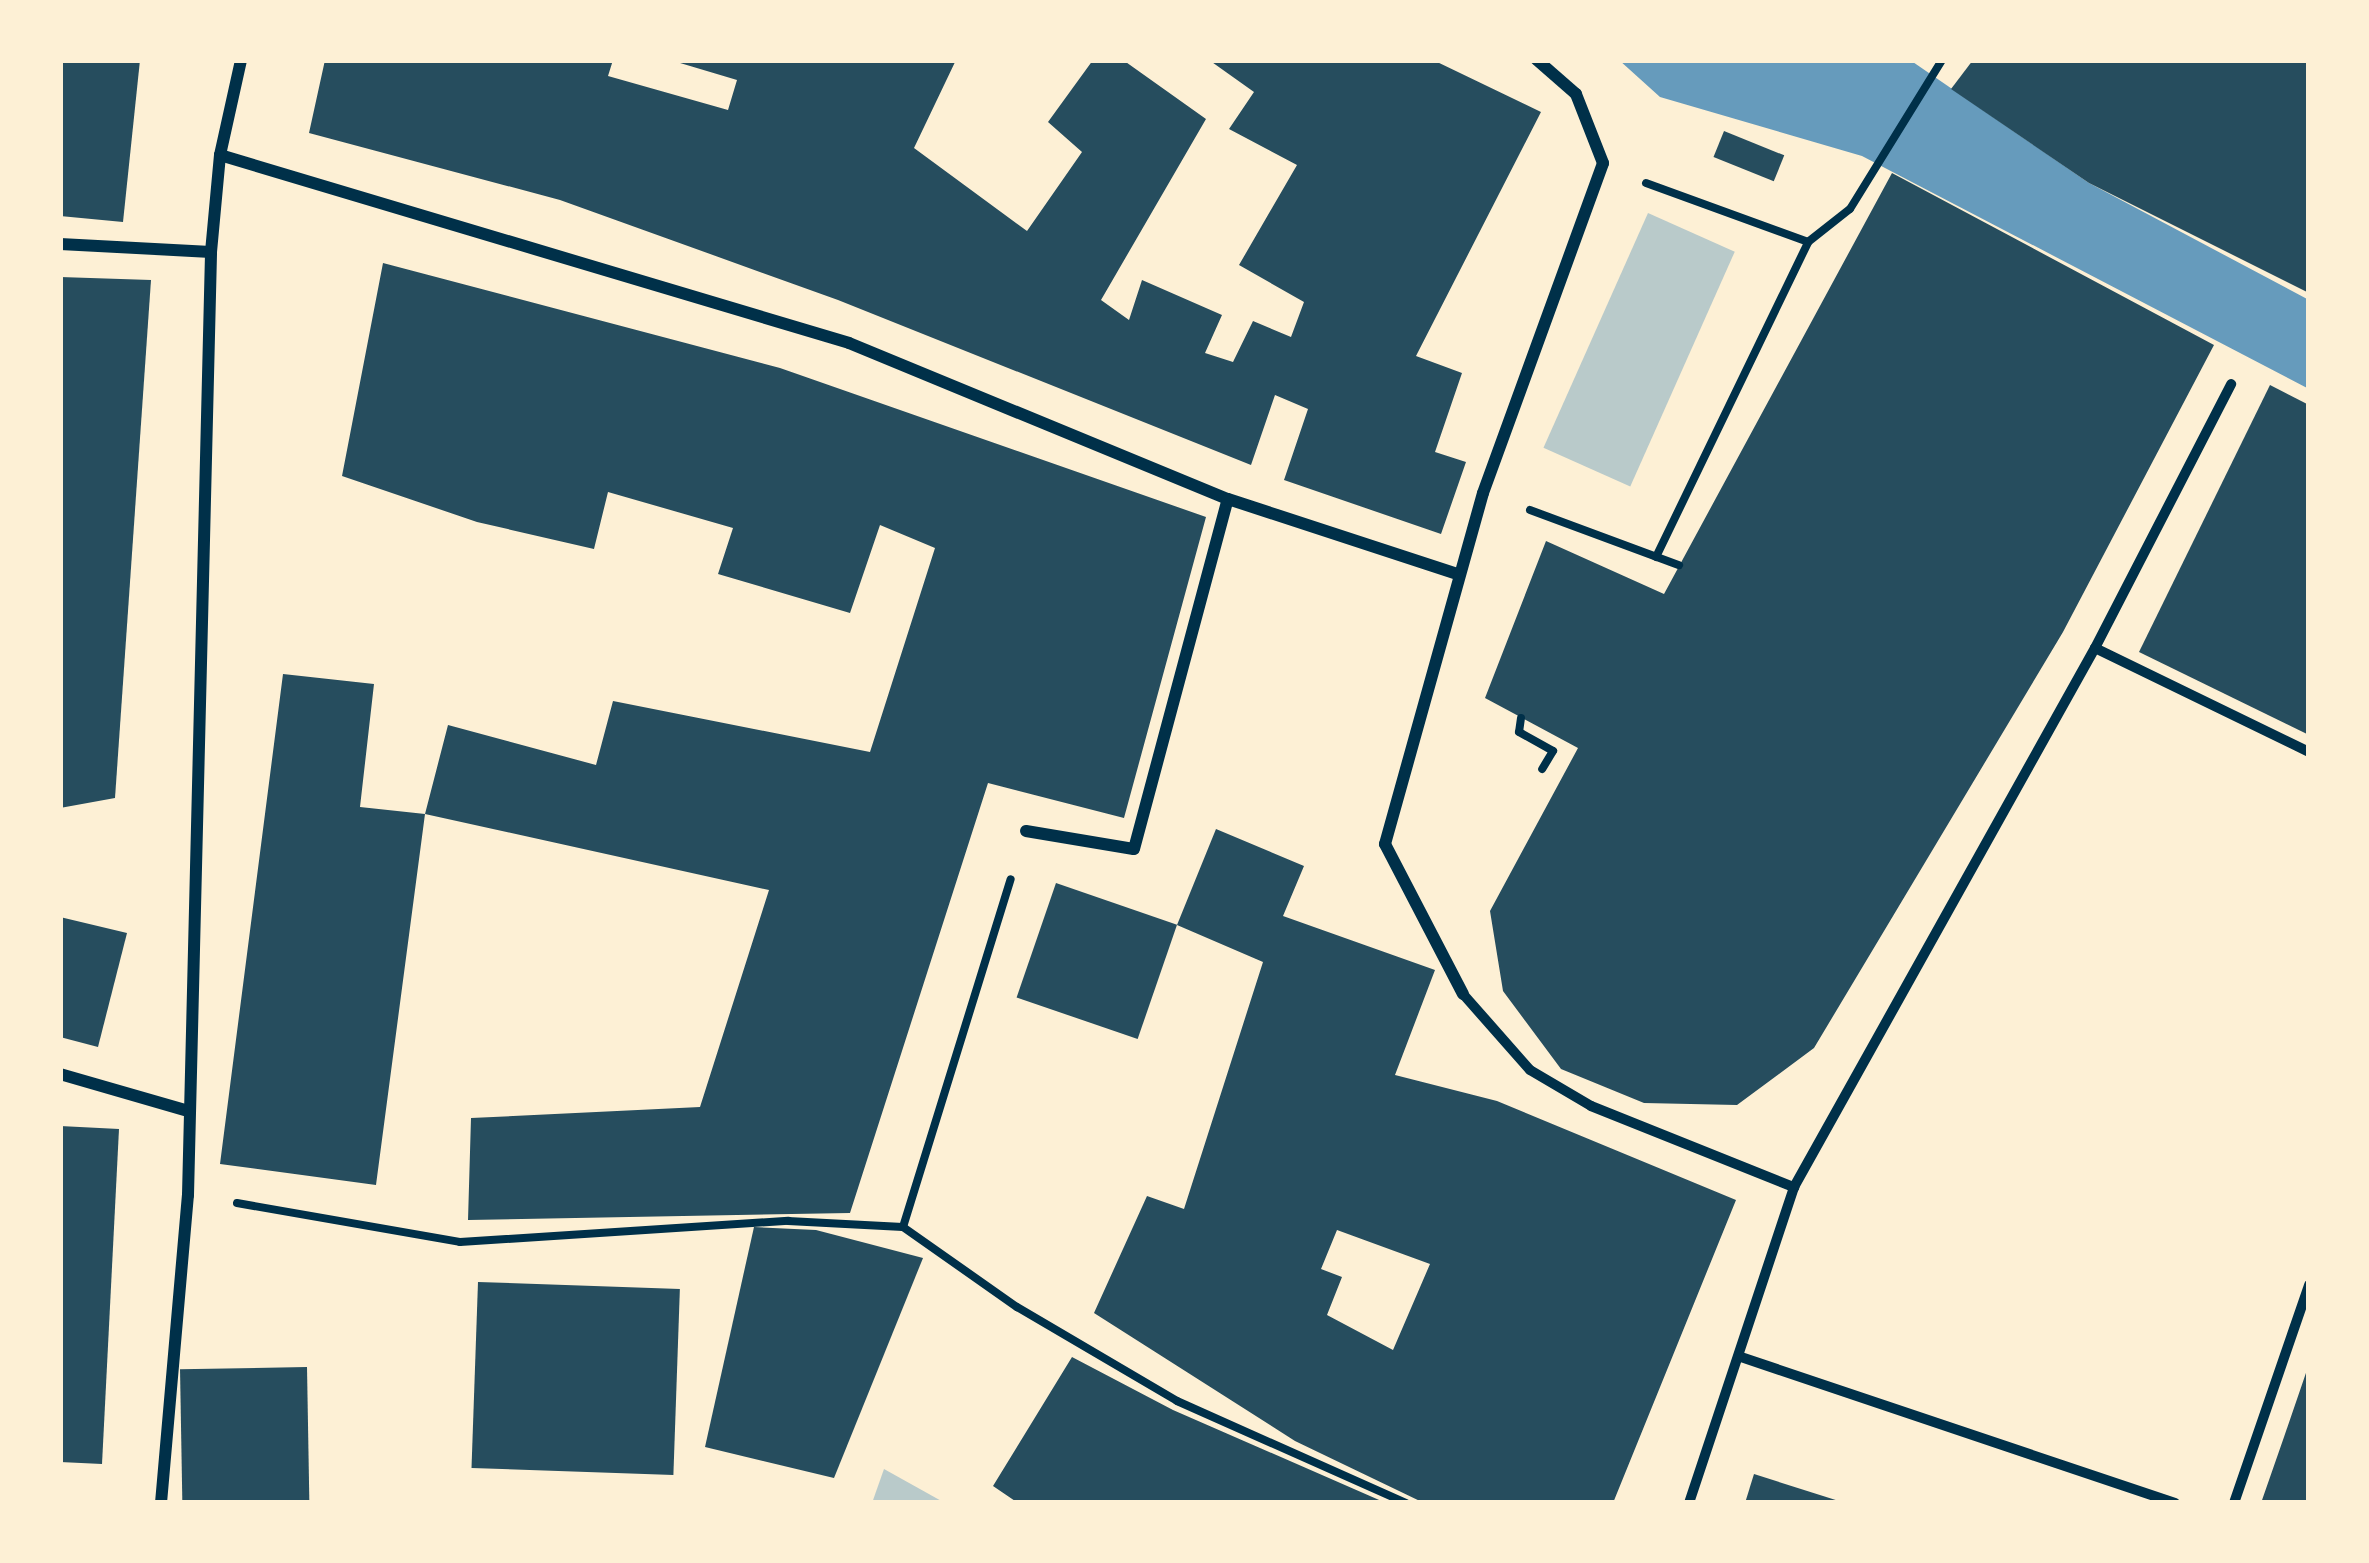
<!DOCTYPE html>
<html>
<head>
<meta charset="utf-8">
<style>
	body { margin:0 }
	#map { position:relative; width:2369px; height:1563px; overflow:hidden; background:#fdf0d5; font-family:Literata,serif }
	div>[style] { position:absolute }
	.green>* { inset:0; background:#b9caca; transform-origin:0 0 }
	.water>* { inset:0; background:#669bbc }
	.building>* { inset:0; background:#264d5e; transform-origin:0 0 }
	.path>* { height:8px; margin:-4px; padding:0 4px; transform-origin:4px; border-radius:4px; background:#003049 }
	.pedestrian>* { height:10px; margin:-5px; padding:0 5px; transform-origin:5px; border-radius:5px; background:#003049 }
	.minor>* { height:12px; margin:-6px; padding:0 6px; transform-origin:6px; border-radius:6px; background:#003049 }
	span { translate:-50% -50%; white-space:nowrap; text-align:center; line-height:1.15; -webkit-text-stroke:9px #fdf0d5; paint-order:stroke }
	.frame { position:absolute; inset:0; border:63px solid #fdf0d5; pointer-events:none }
</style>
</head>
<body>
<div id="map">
	<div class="green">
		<div style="left:1648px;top:213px;width:95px;height:257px;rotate:24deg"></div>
		<div style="clip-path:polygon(884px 1469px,945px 1503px,872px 1503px)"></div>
	</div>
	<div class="water">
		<div style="clip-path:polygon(1619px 60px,1910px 60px,2089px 183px,2309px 300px,2309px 389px,1862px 156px,1660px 97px)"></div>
	</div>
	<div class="building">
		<div style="clip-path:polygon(60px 60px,140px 60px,123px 222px,60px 216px)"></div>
		<div style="clip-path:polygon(325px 60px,613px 60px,608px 76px,728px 110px,737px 80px,670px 60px,956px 60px,914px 148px,1027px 231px,1082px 152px,1048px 122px,1093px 60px,1123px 60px,1206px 119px,1101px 300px,1129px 320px,1142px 280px,1222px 315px,1205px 353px,1233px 362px,1253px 321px,1291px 337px,1304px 302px,1239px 265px,1297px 165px,1229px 129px,1254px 92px,1209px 60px,1433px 60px,1541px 112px,1416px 356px,1462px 373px,1435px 452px,1466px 462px,1441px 534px,1284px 480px,1308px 409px,1275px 395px,1251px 465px,838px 300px,560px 200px,309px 133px)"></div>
		<div style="clip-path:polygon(1973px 60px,2309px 60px,2309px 293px,2089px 183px,1951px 89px)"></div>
		<div style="left:1724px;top:131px;width:65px;height:28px;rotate:22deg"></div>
		<div style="clip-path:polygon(1892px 173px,2214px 345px,2063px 632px,1814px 1048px,1737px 1105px,1644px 1103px,1561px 1069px,1503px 991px,1490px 911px,1578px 748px,1485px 698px,1546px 541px,1664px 594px)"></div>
		<div style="clip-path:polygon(383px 263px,780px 368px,1206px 517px,1124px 818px,988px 783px,850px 1213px,468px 1220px,471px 1118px,700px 1107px,769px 890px,425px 814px,376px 1185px,220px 1164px,283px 674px,374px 684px,360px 807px,425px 814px,448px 725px,596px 765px,613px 701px,870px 752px,935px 548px,880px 525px,850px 613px,718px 574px,733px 528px,608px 492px,594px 549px,477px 522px,342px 476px)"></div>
		<div style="clip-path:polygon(60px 277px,151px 280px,115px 798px,60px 808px)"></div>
		<div style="clip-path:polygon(2270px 385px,2309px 405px,2309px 735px,2139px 652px)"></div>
		<div style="clip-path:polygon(evenodd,1216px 829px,1304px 866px,1283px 916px,1435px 970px,1395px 1075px,1497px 1101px,1736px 1200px,1613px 1503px,1424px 1503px,1295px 1441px,1094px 1313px,1147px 1196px,1184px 1209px,1263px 962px,1177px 925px,1216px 829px,1337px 1230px,1430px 1264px,1393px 1350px,1327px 1315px,1342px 1277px,1321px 1269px,1337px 1230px)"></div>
		<div style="left:1056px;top:883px;width:128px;height:121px;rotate:19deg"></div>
		<div style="clip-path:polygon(60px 917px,127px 933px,98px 1047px,60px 1037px)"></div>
		<div style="clip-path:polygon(60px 1126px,119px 1129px,102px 1464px,60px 1462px)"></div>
		<div style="clip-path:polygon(754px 1227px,816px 1230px,923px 1258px,834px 1478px,705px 1447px)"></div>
		<div style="left:478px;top:1282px;width:202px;height:186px;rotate:2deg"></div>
		<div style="clip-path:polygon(1072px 1357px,1173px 1410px,1386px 1503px,1018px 1503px,993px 1486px)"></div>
		<div style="left:307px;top:1367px;width:136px;height:127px;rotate:89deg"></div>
		<div style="clip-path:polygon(2308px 1367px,2309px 1503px,2261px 1503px,2284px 1437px)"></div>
		<div style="clip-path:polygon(1754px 1474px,1842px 1502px,1842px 1503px,1745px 1503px)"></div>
	</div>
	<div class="path">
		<div style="left:1646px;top:183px;width:172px;rotate:20deg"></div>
		<div style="left:1530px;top:510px;width:159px;rotate:20.3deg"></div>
		<div style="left:1656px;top:557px;width:350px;rotate:-64.2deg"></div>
		<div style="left:1808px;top:242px;width:53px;rotate:-38.2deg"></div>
		<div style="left:1850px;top:209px;width:175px;rotate:-58.3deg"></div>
		<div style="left:1521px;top:718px;width:14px;rotate:98deg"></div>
		<div style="left:1519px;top:732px;width:39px;rotate:29deg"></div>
		<div style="left:1553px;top:751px;width:21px;rotate:121deg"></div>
		<div style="left:237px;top:1203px;width:226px;rotate:9.9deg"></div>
		<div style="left:460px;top:1242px;width:329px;rotate:-3.7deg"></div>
		<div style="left:788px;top:1221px;width:115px;rotate:3deg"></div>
		<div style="left:903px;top:1227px;width:139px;rotate:35.1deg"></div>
		<div style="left:1017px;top:1307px;width:186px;rotate:30.4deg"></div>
		<div style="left:1177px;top:1401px;width:251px;rotate:24deg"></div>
		<div style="left:903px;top:1227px;width:364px;rotate:-72.8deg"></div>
	</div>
	<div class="pedestrian">
		<div style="left:2095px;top:648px;width:297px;rotate:-62.7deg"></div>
		<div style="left:1463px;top:994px;width:101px;rotate:48.6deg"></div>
		<div style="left:1530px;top:1070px;width:71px;rotate:30.5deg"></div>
		<div style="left:1591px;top:1106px;width:219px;rotate:21.8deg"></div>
		<div style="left:1741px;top:1357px;width:458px;rotate:18.6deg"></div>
		<div style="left:1689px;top:1503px;width:333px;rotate:-71.6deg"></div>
		<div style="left:1794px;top:1187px;width:617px;rotate:-60.82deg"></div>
		<div style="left:2095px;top:648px;width:238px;rotate:25.9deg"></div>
		<div style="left:2234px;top:1503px;width:231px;rotate:-71deg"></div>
	</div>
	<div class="minor">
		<div style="left:220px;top:155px;width:656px;rotate:16.64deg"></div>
		<div style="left:849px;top:343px;width:410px;rotate:22.4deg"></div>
		<div style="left:1228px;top:499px;width:242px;rotate:18.1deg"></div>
		<div style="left:60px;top:244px;width:151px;rotate:3deg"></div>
		<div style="left:1026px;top:831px;width:109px;rotate:9.5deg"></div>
		<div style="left:1134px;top:849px;width:362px;rotate:-75deg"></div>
		<div style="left:1463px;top:994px;width:169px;rotate:-117.5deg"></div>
		<div style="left:1385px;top:844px;width:364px;rotate:-74.4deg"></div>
		<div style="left:1483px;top:493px;width:351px;rotate:-70deg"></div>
		<div style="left:1603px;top:163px;width:74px;rotate:-111.4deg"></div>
		<div style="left:1576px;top:94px;width:52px;rotate:-138.9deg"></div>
		<div style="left:60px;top:1074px;width:133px;rotate:16.1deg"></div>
		<div style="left:161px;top:1503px;width:309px;rotate:-85deg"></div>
		<div style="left:188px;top:1195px;width:943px;rotate:-88.6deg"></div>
		<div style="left:211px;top:252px;width:97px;rotate:-84.7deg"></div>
		<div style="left:220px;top:155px;width:97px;rotate:-77.5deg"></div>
	</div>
	<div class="frame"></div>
</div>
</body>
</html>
